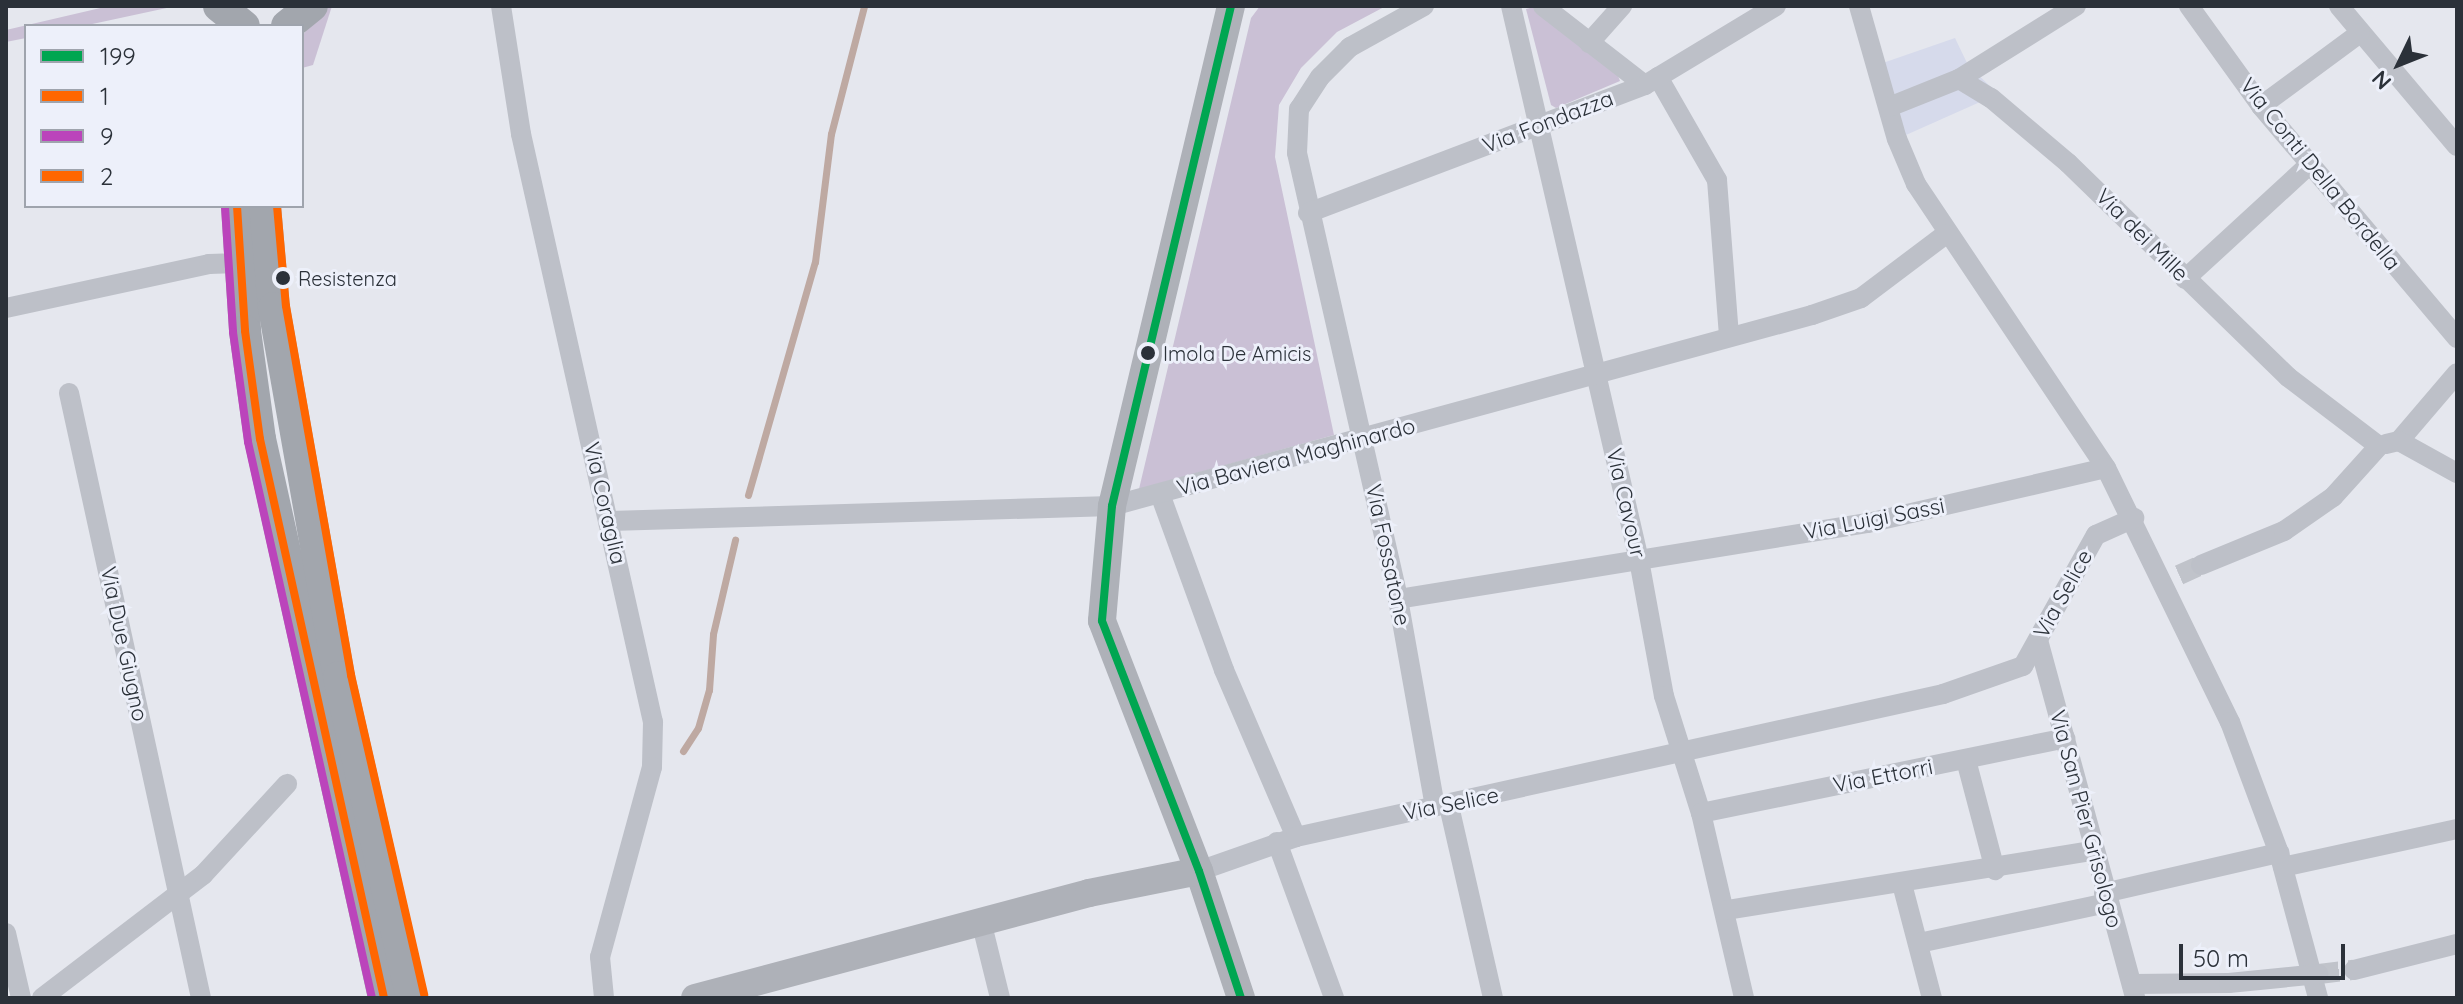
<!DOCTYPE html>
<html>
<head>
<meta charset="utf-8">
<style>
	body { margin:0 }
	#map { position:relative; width:2463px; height:1004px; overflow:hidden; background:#e5e7ee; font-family:Quicksand,sans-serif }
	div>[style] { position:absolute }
	.green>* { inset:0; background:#cac0d5 }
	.plaza>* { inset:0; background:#d6daeb }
	.stream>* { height:7px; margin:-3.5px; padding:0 3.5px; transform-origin:3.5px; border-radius:3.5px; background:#bea9a2 }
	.street-tunnel>* { height:20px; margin-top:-10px; transform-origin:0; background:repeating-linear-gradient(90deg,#c0c3ca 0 20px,transparent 0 30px) }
	.street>* { height:20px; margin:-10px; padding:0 10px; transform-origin:10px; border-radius:10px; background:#bdc0c8 }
	.secondary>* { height:28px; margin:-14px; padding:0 14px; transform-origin:14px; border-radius:14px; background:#aeb1b8 }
	.primary>* { height:32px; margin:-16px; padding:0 16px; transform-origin:16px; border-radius:16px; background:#a2a6ad }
	.bus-1>* { height:8px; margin:-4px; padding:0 4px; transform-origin:4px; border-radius:4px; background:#00a651 }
	.bus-2>* { height:8px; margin:-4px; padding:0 4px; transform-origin:4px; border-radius:4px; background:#f60 }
	.bus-3>* { height:8px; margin:-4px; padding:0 4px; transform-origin:4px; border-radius:4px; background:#b4b }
	.bus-4>* { height:8px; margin:-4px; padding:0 4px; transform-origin:4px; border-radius:4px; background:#f60 }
	.dots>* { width:22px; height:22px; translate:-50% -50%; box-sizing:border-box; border:4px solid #edf0fa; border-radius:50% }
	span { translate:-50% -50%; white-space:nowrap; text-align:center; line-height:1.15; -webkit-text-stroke:6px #edf0fa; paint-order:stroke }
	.bus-label { font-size:20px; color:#2b3139 }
	.left { translate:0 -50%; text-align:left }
	.street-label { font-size:22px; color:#2b3139 }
	.frame { position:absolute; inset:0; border:8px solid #2b3139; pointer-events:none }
	.legend { position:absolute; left:24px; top:24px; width:280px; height:184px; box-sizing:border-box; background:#edf0fa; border:2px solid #9fa4ad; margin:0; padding:10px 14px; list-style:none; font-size:24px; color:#2b3139 }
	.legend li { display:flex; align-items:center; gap:16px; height:40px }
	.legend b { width:40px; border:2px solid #9fa4ad }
	.north { position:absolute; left:2359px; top:24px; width:80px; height:80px; -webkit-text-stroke:6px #edf0fa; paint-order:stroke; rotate:227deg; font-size:22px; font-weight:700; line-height:32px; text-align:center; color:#2b3139 }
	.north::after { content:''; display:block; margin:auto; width:28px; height:36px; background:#2b3139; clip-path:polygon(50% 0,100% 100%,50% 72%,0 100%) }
	.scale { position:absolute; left:2179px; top:944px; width:166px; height:36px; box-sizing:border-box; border:4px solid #2b3139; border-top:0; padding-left:10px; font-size:24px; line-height:28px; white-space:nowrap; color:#2b3139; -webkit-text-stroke:6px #edf0fa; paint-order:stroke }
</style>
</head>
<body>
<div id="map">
	<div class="green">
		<div style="clip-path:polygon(109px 6px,176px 6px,83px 26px,26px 26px,26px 38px,6px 42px,6px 30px)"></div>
		<div style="clip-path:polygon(326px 6px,332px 6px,313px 65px,302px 68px,302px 36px)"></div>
		<div style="clip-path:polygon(1260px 6px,1386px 6px,1337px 32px,1301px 68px,1279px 105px,1275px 157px,1334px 435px,1139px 489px,1251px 18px)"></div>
		<div style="clip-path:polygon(1534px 7px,1617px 73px,1620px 81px,1556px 108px,1551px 105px,1526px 9px)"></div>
	</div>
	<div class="plaza">
		<div style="clip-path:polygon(1955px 38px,1968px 65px,1998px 94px,1897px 139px,1877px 65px)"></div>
	</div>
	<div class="stream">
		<div style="left:748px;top:495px;width:242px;rotate:-74deg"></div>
		<div style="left:815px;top:262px;width:129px;rotate:-82.9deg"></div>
		<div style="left:831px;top:134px;width:132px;rotate:-75.5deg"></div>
		<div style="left:683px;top:751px;width:27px;rotate:-57deg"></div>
		<div style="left:698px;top:728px;width:40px;rotate:-74deg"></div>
		<div style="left:709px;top:690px;width:56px;rotate:-85.9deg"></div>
		<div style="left:713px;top:634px;width:97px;rotate:-76.8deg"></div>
	</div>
	<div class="street-tunnel">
		<div style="left:2179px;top:575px;width:24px;rotate:-24deg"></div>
		<div style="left:2319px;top:974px;width:35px;rotate:-7deg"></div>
	</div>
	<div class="street">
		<div style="left:501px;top:6px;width:130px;rotate:81.1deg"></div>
		<div style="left:521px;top:134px;width:603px;rotate:77.35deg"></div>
		<div style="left:653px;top:722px;width:45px;rotate:91.3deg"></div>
		<div style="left:652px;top:767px;width:197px;rotate:105.3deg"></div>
		<div style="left:600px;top:957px;width:41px;rotate:84.4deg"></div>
		<div style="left:1424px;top:6px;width:85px;rotate:151deg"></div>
		<div style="left:1350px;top:47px;width:42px;rotate:135deg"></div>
		<div style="left:1320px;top:77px;width:38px;rotate:123deg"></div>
		<div style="left:1299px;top:109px;width:44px;rotate:92.6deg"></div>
		<div style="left:1297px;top:153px;width:457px;rotate:77.2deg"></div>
		<div style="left:1398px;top:599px;width:211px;rotate:79.9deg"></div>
		<div style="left:1511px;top:6px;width:569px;rotate:76.99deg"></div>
		<div style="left:1639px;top:560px;width:138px;rotate:79.6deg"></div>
		<div style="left:1664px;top:696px;width:123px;rotate:72.5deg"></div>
		<div style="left:1701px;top:813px;width:190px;rotate:76.9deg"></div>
		<div style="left:1543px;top:6px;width:129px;rotate:37.8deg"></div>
		<div style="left:1859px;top:6px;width:138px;rotate:74.1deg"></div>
		<div style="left:1897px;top:139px;width:49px;rotate:67.1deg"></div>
		<div style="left:1916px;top:184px;width:342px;rotate:56.2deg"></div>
		<div style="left:2106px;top:468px;width:283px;rotate:64deg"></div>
		<div style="left:2230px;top:722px;width:140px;rotate:69.5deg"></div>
		<div style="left:2279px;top:853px;width:150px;rotate:74.9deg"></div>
		<div style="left:2189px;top:6px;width:123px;rotate:54.2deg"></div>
		<div style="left:2261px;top:106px;width:304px;rotate:49.8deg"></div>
		<div style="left:2339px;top:6px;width:183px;rotate:49.9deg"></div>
		<div style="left:1589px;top:43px;width:50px;rotate:-48.3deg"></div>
		<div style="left:1658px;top:77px;width:119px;rotate:60.2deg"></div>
		<div style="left:1717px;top:180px;width:155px;rotate:85.6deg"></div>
		<div style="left:1959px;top:79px;width:138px;rotate:-32deg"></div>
		<div style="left:2261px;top:106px;width:123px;rotate:-36.4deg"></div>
		<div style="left:1889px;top:107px;width:75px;rotate:-21.8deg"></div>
		<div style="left:1959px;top:79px;width:37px;rotate:31deg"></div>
		<div style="left:1991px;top:98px;width:101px;rotate:40.2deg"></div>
		<div style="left:2068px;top:163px;width:307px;rotate:44.2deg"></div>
		<div style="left:2288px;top:377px;width:114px;rotate:37.2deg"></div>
		<div style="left:1308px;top:213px;width:360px;rotate:-20.8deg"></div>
		<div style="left:1645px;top:85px;width:153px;rotate:-31.1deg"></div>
		<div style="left:2185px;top:279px;width:170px;rotate:-42.6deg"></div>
		<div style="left:6px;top:308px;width:208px;rotate:-12.2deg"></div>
		<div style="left:209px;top:264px;width:30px;rotate:-2deg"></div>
		<div style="left:69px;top:393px;width:619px;rotate:77.69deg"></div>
		<div style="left:2399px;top:441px;width:89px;rotate:-49.5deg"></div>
		<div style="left:2386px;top:444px;width:13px;rotate:-13deg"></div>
		<div style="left:2399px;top:441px;width:66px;rotate:28.9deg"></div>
		<div style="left:1160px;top:494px;width:187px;rotate:70deg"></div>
		<div style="left:1224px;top:670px;width:182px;rotate:66.7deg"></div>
		<div style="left:610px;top:521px;width:502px;rotate:-1.71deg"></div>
		<div style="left:1112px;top:506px;width:726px;rotate:-15.26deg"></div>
		<div style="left:1812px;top:315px;width:52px;rotate:-19.1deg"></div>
		<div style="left:1861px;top:298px;width:106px;rotate:-37deg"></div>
		<div style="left:2201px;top:565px;width:90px;rotate:-22.3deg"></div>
		<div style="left:2284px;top:531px;width:60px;rotate:-34.8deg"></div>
		<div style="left:2333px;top:497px;width:69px;rotate:-48deg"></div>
		<div style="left:1398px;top:599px;width:476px;rotate:-9.2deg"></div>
		<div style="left:1868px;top:523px;width:244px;rotate:-13deg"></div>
		<div style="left:2038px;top:640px;width:371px;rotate:74.8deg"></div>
		<div style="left:1966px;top:760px;width:114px;rotate:75.2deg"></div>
		<div style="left:1449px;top:806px;width:197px;rotate:77.1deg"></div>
		<div style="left:1701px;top:813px;width:372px;rotate:-11.6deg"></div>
		<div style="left:1277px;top:842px;width:166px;rotate:69.9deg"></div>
		<div style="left:2283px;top:867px;width:178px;rotate:-12.3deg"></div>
		<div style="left:1199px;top:871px;width:103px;rotate:-19.3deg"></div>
		<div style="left:1296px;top:837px;width:663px;rotate:-12.46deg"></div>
		<div style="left:1943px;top:694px;width:85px;rotate:-19.3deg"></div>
		<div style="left:2023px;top:666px;width:150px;rotate:-60.9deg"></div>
		<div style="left:2096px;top:535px;width:42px;rotate:-24.1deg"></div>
		<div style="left:1902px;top:884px;width:118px;rotate:75.3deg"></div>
		<div style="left:2104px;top:893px;width:180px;rotate:-12.9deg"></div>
		<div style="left:1727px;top:910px;width:371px;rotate:-9.2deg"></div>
		<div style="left:982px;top:925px;width:75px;rotate:76.1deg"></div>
		<div style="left:6px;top:933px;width:67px;rotate:77deg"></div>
		<div style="left:1919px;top:943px;width:192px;rotate:-12deg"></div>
		<div style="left:2354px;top:970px;width:106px;rotate:-14.2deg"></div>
		<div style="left:2132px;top:984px;width:97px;rotate:-0.6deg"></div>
		<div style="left:2229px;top:983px;width:90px;rotate:-5.7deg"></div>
		<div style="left:42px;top:998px;width:203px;rotate:-37.4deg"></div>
		<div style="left:203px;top:875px;width:124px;rotate:-47.3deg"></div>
	</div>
	<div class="secondary">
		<div style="left:1231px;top:6px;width:514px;rotate:103.39deg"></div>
		<div style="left:1112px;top:506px;width:115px;rotate:95deg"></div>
		<div style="left:1102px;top:621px;width:268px;rotate:68.8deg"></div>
		<div style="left:1199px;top:871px;width:134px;rotate:71.7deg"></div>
		<div style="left:695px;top:998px;width:408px;rotate:-14.9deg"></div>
		<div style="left:1089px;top:893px;width:112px;rotate:-11.3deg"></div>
	</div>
	<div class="primary">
		<div style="left:219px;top:6px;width:32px;rotate:39deg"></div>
		<div style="left:287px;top:26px;width:32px;rotate:-39deg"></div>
		<div style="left:237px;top:206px;width:125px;rotate:86.3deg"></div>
		<div style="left:245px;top:331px;width:109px;rotate:82.1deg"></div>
		<div style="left:260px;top:439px;width:573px;rotate:77.49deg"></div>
		<div style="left:265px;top:206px;width:102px;rotate:85deg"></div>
		<div style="left:274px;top:308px;width:375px;rotate:80deg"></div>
		<div style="left:339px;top:677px;width:329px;rotate:77.2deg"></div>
	</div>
	<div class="bus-1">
		<div style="left:1231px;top:6px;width:514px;rotate:103.39deg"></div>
		<div style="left:1112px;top:506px;width:115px;rotate:95deg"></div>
		<div style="left:1102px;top:621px;width:268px;rotate:68.8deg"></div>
		<div style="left:1199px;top:871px;width:134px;rotate:71.7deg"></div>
	</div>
	<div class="bus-2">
		<div style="left:237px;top:206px;width:125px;rotate:86.3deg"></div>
		<div style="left:245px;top:331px;width:109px;rotate:82.1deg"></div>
		<div style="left:260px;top:439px;width:573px;rotate:77.49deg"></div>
	</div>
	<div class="bus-3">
		<div style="left:225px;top:207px;width:125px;rotate:86.3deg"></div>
		<div style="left:233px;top:332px;width:111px;rotate:82.2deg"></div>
		<div style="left:248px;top:442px;width:570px;rotate:77.43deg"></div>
	</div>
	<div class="bus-4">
		<div style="left:277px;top:206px;width:100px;rotate:84.9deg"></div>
		<div style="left:286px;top:306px;width:375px;rotate:80deg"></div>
		<div style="left:351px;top:675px;width:328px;rotate:77.1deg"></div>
	</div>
	<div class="dots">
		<div style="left:283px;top:278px;background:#2b3139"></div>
		<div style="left:1148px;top:353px;background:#2b3139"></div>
	</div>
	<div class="bus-label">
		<span class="left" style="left:298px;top:278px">Resistenza</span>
		<span class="left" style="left:1163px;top:353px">Imola De Amicis</span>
	</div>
	<div class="street-label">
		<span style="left:1548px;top:122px;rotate:-21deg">Via Fondazza</span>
		<span style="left:2320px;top:174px;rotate:51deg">Via Conti Della Bordella</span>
		<span style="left:2142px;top:235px;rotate:45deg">Via dei Mille</span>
		<span style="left:1296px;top:457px;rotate:-15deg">Via Baviera Maghinardo</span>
		<span style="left:605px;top:503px;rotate:77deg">Via Coraglia</span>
		<span style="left:1626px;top:503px;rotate:77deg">Via Cavour</span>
		<span style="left:1874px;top:519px;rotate:-11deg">Via Luigi Sassi</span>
		<span style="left:1388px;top:555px;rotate:78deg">Via Fossatone</span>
		<span style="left:2063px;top:594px;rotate:-61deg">Via Selice</span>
		<span style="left:124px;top:644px;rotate:78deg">Via Due Giugno</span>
		<span style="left:1883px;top:776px;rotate:-11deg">Via Ettorri</span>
		<span style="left:1451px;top:804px;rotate:-11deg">Via Selice</span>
		<span style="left:2086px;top:819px;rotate:75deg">Via San Pier Grisologo</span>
	</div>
	<div class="frame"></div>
	<ul class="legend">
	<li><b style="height:10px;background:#00a651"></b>199</li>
	<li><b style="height:10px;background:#f60"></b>1</li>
	<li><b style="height:10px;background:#b4b"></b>9</li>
	<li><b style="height:10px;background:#f60"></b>2</li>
	</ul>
	<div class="north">N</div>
	<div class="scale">50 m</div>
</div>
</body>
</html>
